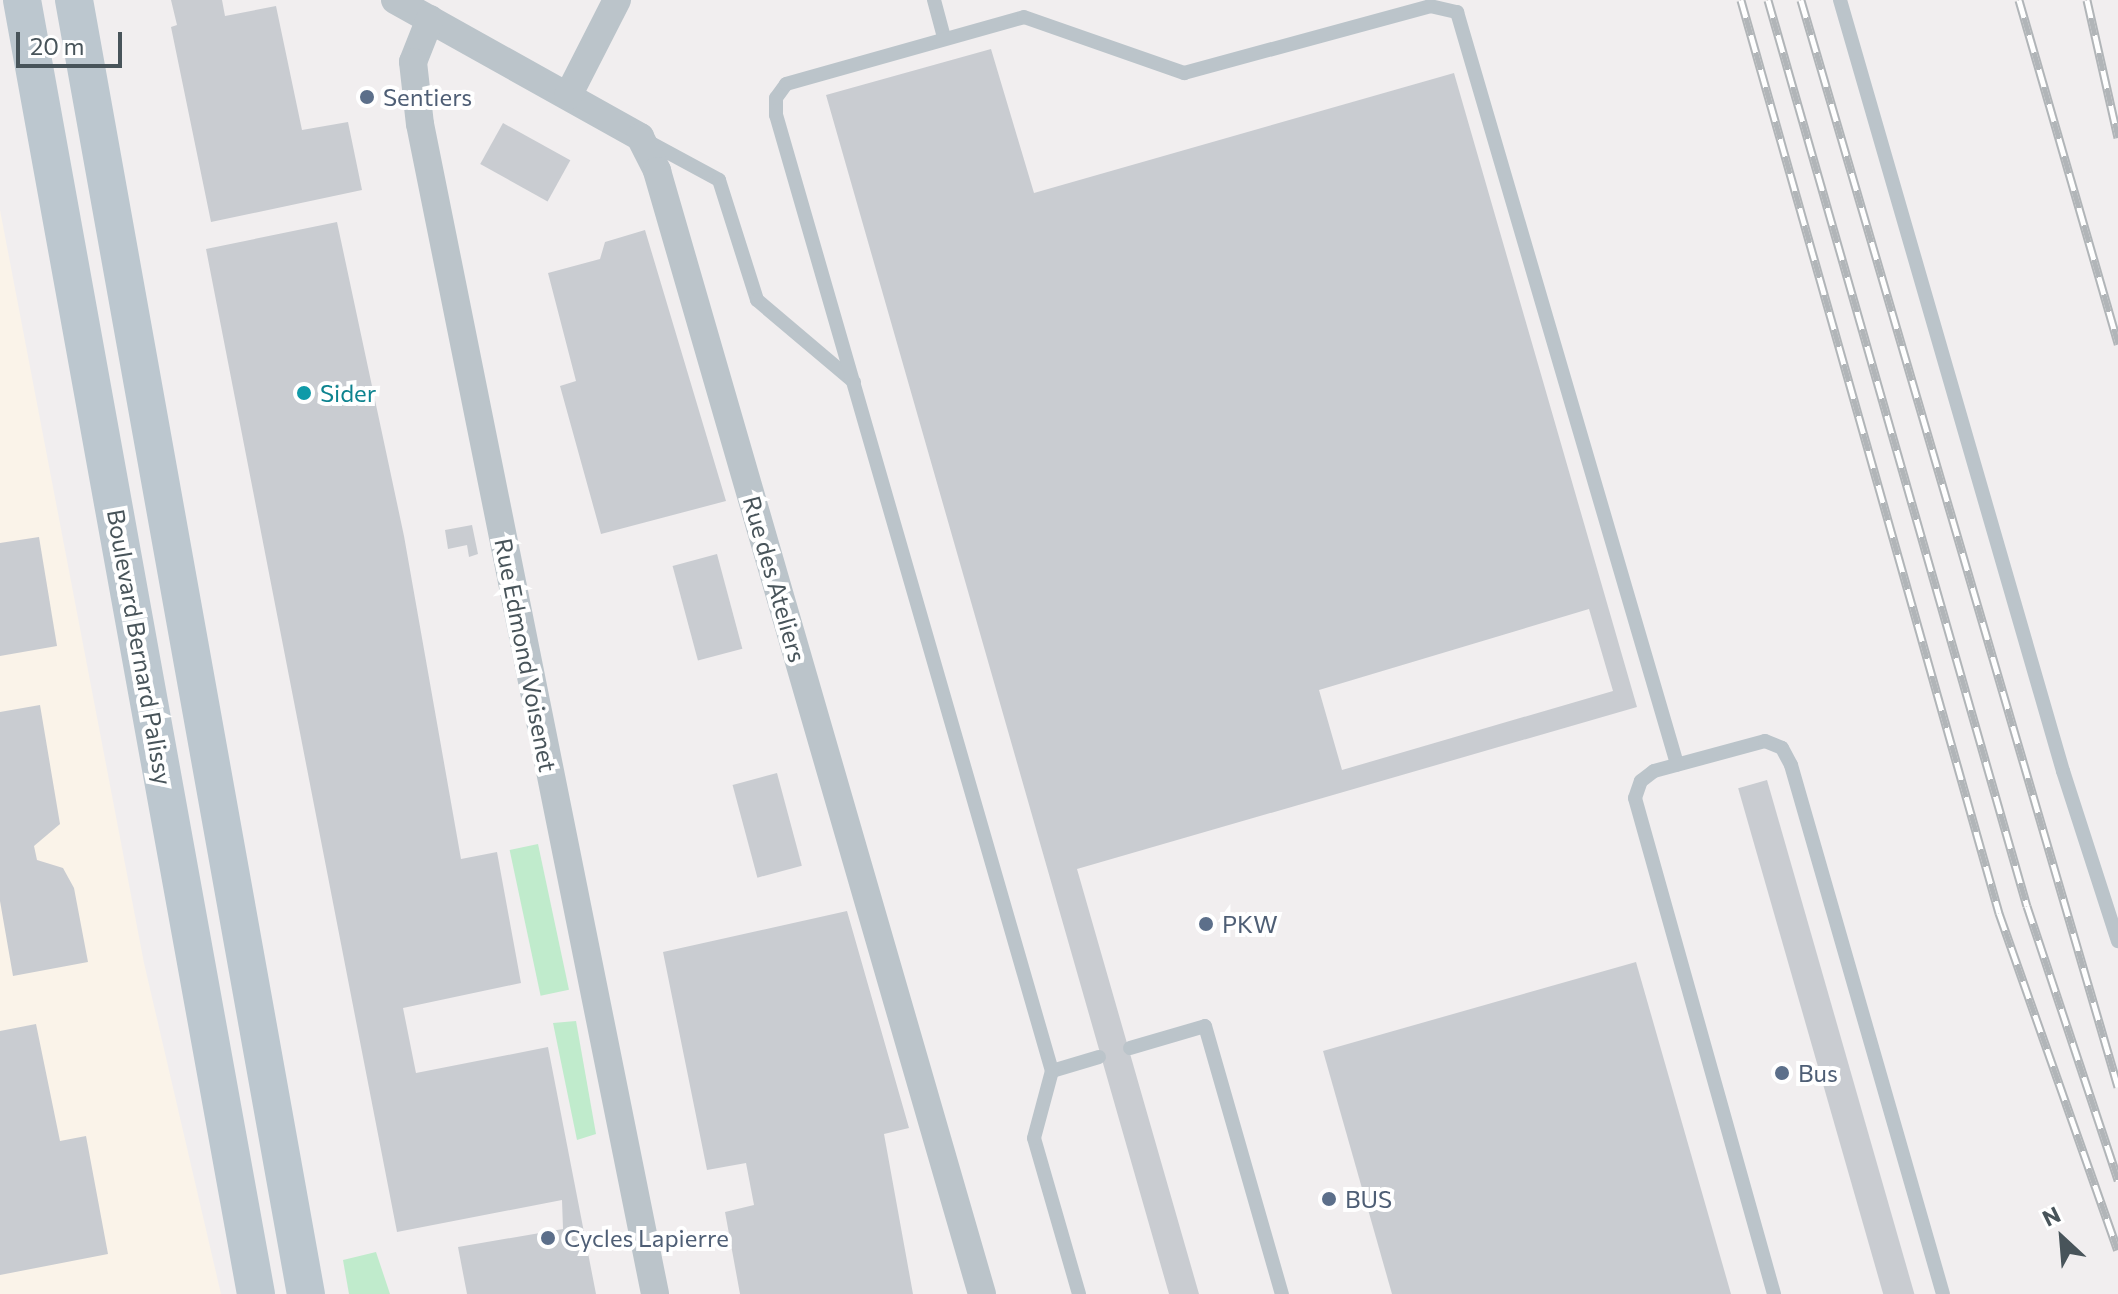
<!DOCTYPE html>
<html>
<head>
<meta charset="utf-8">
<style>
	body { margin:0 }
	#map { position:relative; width:2118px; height:1294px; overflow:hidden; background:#f1eeef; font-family:Commissioner,sans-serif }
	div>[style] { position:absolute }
	.commercial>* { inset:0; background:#faf3e9 }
	.green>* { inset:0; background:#c0ebcc; transform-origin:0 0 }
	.building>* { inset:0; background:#c9ccd1; transform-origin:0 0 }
	.lane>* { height:14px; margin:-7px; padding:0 7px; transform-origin:7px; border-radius:7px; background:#bbc4ca }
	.street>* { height:28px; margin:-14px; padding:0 14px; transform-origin:14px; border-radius:14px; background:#bbc4ca }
	.secondary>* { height:38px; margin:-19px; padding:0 19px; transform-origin:19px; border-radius:19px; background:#bcc7cf }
	.rail>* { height:9px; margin-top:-4.5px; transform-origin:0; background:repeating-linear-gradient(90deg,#fff 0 18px,#b1b5b8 0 36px); box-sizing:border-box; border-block:2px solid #b1b5b8 }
	.dots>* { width:22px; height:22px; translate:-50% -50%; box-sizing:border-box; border:4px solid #fff; border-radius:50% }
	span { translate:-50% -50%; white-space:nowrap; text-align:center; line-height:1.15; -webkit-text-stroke:8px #fff; paint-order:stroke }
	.service-label { font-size:24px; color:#4e5e75 }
	.left { translate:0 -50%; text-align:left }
	.culture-label { font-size:24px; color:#0d838f }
	.street-label { font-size:24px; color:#48545a }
	.north { position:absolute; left:2022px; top:1198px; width:80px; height:80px; -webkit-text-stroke:6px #fff; paint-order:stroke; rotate:334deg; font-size:22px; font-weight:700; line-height:32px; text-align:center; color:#48545a }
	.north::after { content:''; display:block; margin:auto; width:28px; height:36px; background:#48545a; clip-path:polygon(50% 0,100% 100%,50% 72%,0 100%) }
	.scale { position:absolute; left:16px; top:32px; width:106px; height:36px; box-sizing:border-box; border:4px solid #48545a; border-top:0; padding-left:10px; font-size:24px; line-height:28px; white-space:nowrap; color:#48545a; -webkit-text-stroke:6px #fff; paint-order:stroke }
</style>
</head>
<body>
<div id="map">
	<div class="commercial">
		<div style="clip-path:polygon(0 210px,144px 963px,221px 1294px,0 1294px)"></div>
	</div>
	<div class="green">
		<div style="left:538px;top:844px;width:149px;height:29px;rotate:78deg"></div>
		<div style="clip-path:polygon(576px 1021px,596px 1134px,577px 1140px,553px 1023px)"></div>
		<div style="clip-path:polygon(376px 1252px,390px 1294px,349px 1294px,343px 1260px)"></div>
	</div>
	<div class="building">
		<div style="clip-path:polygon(171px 0,222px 0,225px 16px,276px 6px,302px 130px,348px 122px,362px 190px,211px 222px,171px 27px,177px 25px)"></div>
		<div style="clip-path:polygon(evenodd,991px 49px,1034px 193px,1454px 73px,1637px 707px,1077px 869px,1199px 1294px,1169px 1294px,826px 95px,991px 49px,1589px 609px,1613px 691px,1342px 770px,1319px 690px,1589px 609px)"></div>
		<div style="left:503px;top:123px;width:77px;height:47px;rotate:29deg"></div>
		<div style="clip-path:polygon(337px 222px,404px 536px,461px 859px,497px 852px,521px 983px,403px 1008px,416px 1073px,548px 1047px,596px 1294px,467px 1294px,458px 1247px,563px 1229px,562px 1200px,397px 1232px,206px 249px)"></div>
		<div style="clip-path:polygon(645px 230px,726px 501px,601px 534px,560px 386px,576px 381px,548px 273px,600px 259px,605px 242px)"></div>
		<div style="clip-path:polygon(472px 525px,478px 554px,469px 557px,467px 545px,448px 549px,445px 530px)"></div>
		<div style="clip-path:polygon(39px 537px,57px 646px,0 656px,0 543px)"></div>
		<div style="left:717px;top:554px;width:98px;height:46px;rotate:75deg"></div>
		<div style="clip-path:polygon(40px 705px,60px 824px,34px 846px,37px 860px,63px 868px,74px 888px,88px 962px,13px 976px,0 901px,0 712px)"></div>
		<div style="left:777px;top:773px;width:96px;height:46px;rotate:75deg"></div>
		<div style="left:1767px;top:780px;width:535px;height:30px;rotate:74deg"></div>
		<div style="clip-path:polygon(847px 911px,909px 1128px,884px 1134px,913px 1294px,740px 1294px,725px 1212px,754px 1205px,746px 1163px,707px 1170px,663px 952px)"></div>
		<div style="clip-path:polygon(1636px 962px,1731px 1294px,1392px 1294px,1323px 1051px)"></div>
		<div style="clip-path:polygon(36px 1024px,60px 1141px,86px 1136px,108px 1254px,0 1275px,0 1031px)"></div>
	</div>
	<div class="lane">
		<div style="left:934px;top:0;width:38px;rotate:75deg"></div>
		<div style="left:1840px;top:0;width:803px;rotate:73.87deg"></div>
		<div style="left:2063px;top:771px;width:179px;rotate:72.1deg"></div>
		<div style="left:647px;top:141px;width:82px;rotate:28.4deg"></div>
		<div style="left:719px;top:180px;width:126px;rotate:72.4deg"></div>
		<div style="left:757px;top:300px;width:127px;rotate:40.2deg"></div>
		<div style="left:1130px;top:1048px;width:78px;rotate:-16.3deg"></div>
		<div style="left:1205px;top:1026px;width:279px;rotate:74deg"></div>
		<div style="left:1052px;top:1071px;width:49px;rotate:-16.6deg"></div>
		<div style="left:1079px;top:1294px;width:162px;rotate:-106.1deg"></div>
		<div style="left:1034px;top:1138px;width:69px;rotate:-75deg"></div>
		<div style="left:1052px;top:1071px;width:995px;rotate:-106.1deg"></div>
		<div style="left:776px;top:115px;width:17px;rotate:-90deg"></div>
		<div style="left:776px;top:98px;width:17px;rotate:-54deg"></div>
		<div style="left:786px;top:84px;width:247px;rotate:-15.7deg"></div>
		<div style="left:1024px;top:17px;width:170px;rotate:19.3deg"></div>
		<div style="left:1184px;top:73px;width:255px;rotate:-15.2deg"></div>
		<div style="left:1430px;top:6px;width:28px;rotate:13deg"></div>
		<div style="left:1457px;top:12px;width:784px;rotate:73.69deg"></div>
		<div style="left:1774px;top:1294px;width:515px;rotate:-105.66deg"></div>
		<div style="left:1635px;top:798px;width:18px;rotate:-71deg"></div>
		<div style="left:1641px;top:781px;width:16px;rotate:-38deg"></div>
		<div style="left:1654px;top:771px;width:115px;rotate:-15.1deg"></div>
		<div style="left:1765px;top:741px;width:18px;rotate:22deg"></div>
		<div style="left:1782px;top:748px;width:19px;rotate:62deg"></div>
		<div style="left:1791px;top:765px;width:550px;rotate:73.97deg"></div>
	</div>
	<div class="street">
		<div style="left:395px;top:0;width:281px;rotate:29.2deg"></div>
		<div style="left:640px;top:137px;width:38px;rotate:63deg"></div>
		<div style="left:657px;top:171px;width:1169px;rotate:73.86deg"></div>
		<div style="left:430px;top:19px;width:46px;rotate:111.6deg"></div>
		<div style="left:413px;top:62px;width:62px;rotate:83.6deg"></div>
		<div style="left:420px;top:124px;width:1193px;rotate:78.64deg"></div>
		<div style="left:568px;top:96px;width:108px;rotate:-63deg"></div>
	</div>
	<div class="secondary">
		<div style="left:22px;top:0;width:1315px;rotate:79.75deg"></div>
		<div style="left:74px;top:0;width:1315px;rotate:79.84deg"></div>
	</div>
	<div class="rail">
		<div style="left:1741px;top:0;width:949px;rotate:74.22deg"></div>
		<div style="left:1999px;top:913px;width:357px;rotate:70.6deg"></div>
		<div style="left:1768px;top:0;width:942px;rotate:74.05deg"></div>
		<div style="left:2027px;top:906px;width:289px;rotate:71.6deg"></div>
		<div style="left:1801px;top:0;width:1132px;rotate:73.74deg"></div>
		<div style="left:2019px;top:0;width:358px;rotate:73.9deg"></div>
		<div style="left:2087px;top:0;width:141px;rotate:77.3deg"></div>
	</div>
	<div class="dots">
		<div style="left:367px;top:97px;background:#5c6f8a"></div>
		<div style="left:304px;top:393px;background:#0f9aa8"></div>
		<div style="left:1206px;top:924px;background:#5c6f8a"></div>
		<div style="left:1782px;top:1073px;background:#5c6f8a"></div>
		<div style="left:1329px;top:1199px;background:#5c6f8a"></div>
		<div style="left:548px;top:1238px;background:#5c6f8a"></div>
	</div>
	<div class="service-label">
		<span class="left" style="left:383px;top:97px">Sentiers</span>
		<span class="left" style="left:1222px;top:924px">PKW</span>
		<span class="left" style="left:1798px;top:1073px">Bus</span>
		<span class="left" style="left:1345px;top:1199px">BUS</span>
		<span class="left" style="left:564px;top:1238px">Cycles Lapierre</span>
	</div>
	<div class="culture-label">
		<span class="left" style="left:320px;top:393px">Sider</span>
	</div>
	<div class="street-label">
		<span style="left:775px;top:579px;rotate:74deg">Rue des Ateliers</span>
		<span style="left:140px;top:647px;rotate:80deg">Boulevard Bernard Palissy</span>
		<span style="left:526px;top:655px;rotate:79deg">Rue Edmond Voisenet</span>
	</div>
	<div class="north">N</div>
	<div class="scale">20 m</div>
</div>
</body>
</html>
